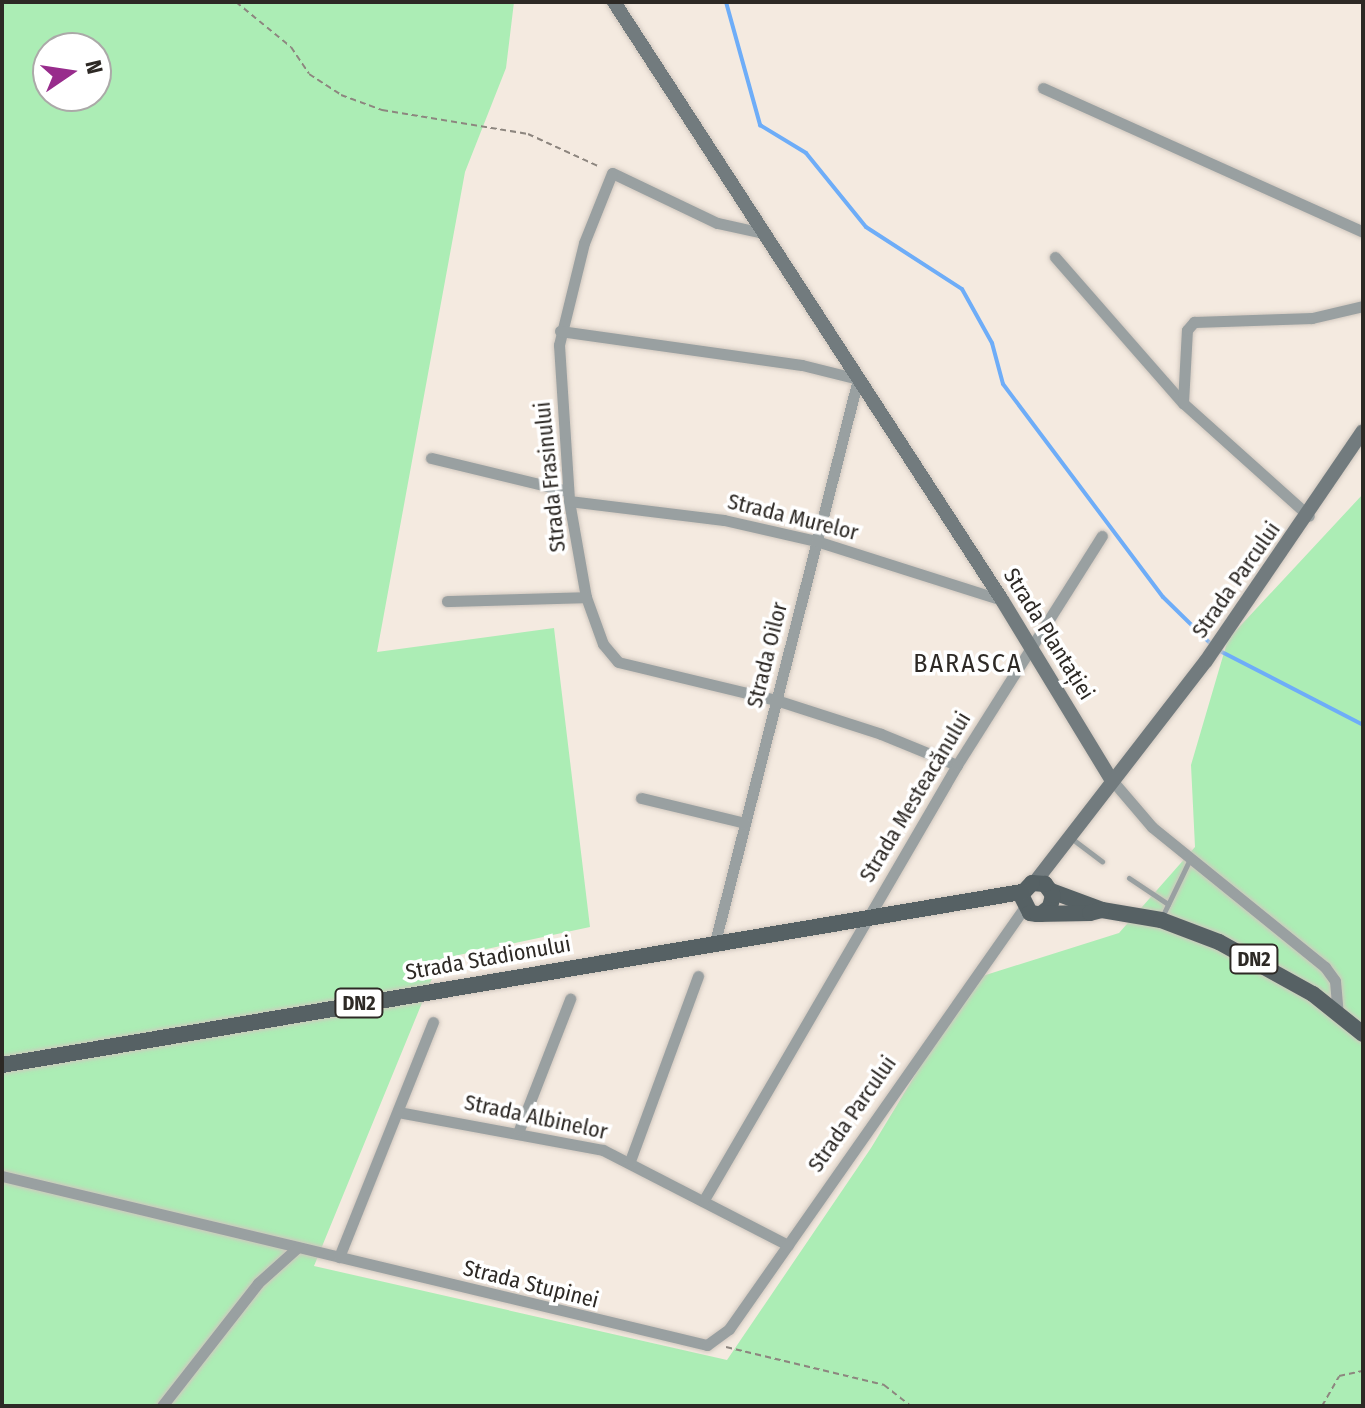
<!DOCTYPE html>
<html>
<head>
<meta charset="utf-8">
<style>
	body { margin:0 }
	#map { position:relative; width:1365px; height:1408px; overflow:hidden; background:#f4eae0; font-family:"Fira Sans Condensed",sans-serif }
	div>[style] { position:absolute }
	.green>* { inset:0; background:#acedb5 }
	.stream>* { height:4px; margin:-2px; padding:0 2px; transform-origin:2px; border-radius:2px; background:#6eadf8 }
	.path>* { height:2px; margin-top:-1px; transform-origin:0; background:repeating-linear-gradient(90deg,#8d867f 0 6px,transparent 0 10px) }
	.roads { filter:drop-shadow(0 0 2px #d0c7be) drop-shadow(0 0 2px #d0c7be) }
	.service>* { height:5px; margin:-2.5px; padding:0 2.5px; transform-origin:2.5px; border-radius:2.5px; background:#99a0a1 }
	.minor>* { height:11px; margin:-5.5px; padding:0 5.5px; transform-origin:5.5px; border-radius:5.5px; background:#99a0a1 }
	.secondary>* { height:14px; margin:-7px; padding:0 7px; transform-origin:7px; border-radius:7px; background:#727b7e }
	.primary>* { height:16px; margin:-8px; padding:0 8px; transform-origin:8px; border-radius:8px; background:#566164 }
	span { translate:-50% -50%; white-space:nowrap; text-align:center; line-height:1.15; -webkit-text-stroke:7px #fff; paint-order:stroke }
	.shield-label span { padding:2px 6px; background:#fff; border:2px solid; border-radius:6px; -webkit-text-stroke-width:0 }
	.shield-label { font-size:20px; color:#2d2925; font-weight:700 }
	.street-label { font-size:22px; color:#2d2925 }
	.quarter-label { font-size:26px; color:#2d2925; letter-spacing:2px }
	.frame { position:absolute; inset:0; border:4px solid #2d2925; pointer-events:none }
	.north { position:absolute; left:32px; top:32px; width:80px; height:80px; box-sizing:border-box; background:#fff; border:2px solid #aba9a8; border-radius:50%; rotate:77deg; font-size:22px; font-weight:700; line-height:32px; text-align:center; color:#2d2925 }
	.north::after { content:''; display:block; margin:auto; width:28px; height:36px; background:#982c8c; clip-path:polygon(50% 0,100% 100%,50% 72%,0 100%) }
</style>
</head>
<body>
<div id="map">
	<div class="green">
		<div style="clip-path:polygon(evenodd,2px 2px,514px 2px,506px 68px,465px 172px,377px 652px,554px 628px,590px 927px,440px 959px,314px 1266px,727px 1360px,871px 1148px,973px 979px,1119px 933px,1195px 847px,1191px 765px,1228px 639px,1363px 494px,1363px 1406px,2px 1406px,2px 2px,48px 48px,96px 48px,96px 96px,48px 96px,48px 48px)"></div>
	</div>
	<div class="stream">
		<div style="left:726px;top:2px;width:128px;rotate:74.5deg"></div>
		<div style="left:760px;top:125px;width:54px;rotate:31.3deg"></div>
		<div style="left:806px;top:153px;width:95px;rotate:51deg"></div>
		<div style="left:866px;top:227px;width:114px;rotate:32.9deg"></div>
		<div style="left:962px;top:289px;width:62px;rotate:60.9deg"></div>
		<div style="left:992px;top:343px;width:42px;rotate:75deg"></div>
		<div style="left:1003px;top:384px;width:266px;rotate:53.1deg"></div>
		<div style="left:1163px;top:597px;width:67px;rotate:44.4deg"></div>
		<div style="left:1218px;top:650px;width:163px;rotate:27.3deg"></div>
	</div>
	<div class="path">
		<div style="left:236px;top:2px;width:71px;rotate:39.3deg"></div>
		<div style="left:291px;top:47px;width:32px;rotate:56deg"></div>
		<div style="left:309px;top:74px;width:38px;rotate:33deg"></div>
		<div style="left:341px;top:95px;width:44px;rotate:20.1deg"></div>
		<div style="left:382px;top:110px;width:148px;rotate:9.3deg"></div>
		<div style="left:528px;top:134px;width:79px;rotate:24.6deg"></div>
		<div style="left:726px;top:1347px;width:163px;rotate:13.5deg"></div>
		<div style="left:884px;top:1385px;width:34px;rotate:38deg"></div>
		<div style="left:1322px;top:1406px;width:34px;rotate:-60deg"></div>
		<div style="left:1339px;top:1376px;width:25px;rotate:-12deg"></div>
	</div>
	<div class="roads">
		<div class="service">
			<div style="left:1071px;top:838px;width:39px;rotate:37deg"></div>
			<div style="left:1129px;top:878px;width:47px;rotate:33.7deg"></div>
			<div style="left:1161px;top:919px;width:67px;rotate:-64.2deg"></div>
		</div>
		<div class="minor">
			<div style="left:1043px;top:88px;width:351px;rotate:24.2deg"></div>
			<div style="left:763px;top:233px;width:47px;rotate:-167.7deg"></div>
			<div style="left:717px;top:223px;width:116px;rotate:-154.5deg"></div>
			<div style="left:612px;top:173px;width:75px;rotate:111.8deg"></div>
			<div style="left:584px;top:243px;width:105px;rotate:103.8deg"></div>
			<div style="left:559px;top:345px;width:156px;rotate:86.3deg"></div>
			<div style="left:569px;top:501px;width:97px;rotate:80deg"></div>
			<div style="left:586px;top:597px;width:50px;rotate:70.1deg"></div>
			<div style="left:603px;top:644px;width:23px;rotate:50deg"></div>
			<div style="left:618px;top:662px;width:163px;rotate:13.5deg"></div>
			<div style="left:776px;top:700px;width:110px;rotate:17.9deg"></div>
			<div style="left:881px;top:734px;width:82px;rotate:22.2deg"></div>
			<div style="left:1055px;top:257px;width:194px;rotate:48.8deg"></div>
			<div style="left:1183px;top:403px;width:169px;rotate:41.9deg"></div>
			<div style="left:560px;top:331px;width:244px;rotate:8deg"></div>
			<div style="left:802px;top:365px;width:58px;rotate:14deg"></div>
			<div style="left:858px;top:379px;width:581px;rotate:104.25deg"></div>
			<div style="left:1183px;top:403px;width:73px;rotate:-86.9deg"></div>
			<div style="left:1187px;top:330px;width:11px;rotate:-49deg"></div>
			<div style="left:1194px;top:322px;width:118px;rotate:-1.9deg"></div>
			<div style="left:1312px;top:318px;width:52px;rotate:-13.2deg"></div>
			<div style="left:431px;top:458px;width:140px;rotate:13.6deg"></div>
			<div style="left:569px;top:501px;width:156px;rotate:7deg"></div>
			<div style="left:724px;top:520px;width:94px;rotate:12.9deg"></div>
			<div style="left:816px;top:541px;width:195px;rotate:17.6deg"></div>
			<div style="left:447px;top:601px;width:139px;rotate:-1.6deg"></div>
			<div style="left:1111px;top:779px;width:63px;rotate:49.5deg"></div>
			<div style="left:1152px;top:827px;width:223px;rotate:39deg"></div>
			<div style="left:1325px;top:967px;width:17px;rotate:54deg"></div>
			<div style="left:1335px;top:981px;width:32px;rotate:85deg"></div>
			<div style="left:641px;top:798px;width:107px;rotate:13.5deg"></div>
			<div style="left:398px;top:1112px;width:208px;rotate:10.5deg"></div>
			<div style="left:603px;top:1150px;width:208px;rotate:27.2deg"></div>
			<div style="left:519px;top:1130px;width:141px;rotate:-68.7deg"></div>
			<div style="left:630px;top:1161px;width:197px;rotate:-69.8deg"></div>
			<div style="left:2px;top:1176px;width:725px;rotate:13.48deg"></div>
			<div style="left:707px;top:1345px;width:27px;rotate:-36deg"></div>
			<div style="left:729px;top:1329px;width:514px;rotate:-54.98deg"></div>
			<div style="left:705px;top:1198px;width:501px;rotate:-59.8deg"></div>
			<div style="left:957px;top:765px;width:271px;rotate:-57.7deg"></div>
			<div style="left:339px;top:1257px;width:253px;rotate:-68.2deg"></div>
			<div style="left:162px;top:1406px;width:156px;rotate:-52deg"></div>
			<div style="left:258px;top:1283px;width:52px;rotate:-41.9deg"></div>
		</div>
		<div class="secondary">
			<div style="left:614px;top:2px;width:713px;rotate:57.02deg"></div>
			<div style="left:1002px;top:600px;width:210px;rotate:58.7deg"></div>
			<div style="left:1035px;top:882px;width:279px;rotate:-52.3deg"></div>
			<div style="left:1206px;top:661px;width:278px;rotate:-55.7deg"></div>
		</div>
		<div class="primary">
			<div style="left:1051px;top:891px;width:54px;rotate:20.4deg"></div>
			<div style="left:1102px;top:910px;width:60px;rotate:9.6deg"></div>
			<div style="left:1161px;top:920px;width:62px;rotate:20.8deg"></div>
			<div style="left:1219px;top:942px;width:107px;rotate:29deg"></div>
			<div style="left:1313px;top:994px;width:64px;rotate:38.7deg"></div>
			<div style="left:1041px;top:914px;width:11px;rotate:-38deg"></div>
			<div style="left:1050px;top:907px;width:12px;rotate:-76deg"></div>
			<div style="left:1053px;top:895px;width:14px;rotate:-126deg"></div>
			<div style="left:1045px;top:884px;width:13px;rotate:-176deg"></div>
			<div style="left:1032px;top:883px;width:16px;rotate:133deg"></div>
			<div style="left:1021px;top:895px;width:20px;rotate:63deg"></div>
			<div style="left:1030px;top:913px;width:7px;rotate:8deg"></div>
			<div style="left:1037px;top:914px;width:53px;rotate:-1.1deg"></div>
			<div style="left:1090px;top:913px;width:12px;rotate:-14deg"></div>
			<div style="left:2px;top:1065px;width:1035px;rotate:-9.63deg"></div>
		</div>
	</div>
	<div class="shield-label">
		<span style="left:1254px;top:959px">DN2</span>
		<span style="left:359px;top:1003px">DN2</span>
	</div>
	<div class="street-label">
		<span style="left:550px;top:477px;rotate:-96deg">Strada Frasinului</span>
		<span style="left:793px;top:517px;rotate:14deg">Strada Murelor</span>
		<span style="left:1236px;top:580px;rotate:-55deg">Strada Parcului</span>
		<span style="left:1049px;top:634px;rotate:58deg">Strada Plantației</span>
		<span style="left:767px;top:655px;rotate:-76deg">Strada Oilor</span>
		<span style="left:915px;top:797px;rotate:-59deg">Strada Mesteacănului</span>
		<span style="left:488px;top:958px;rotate:-10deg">Strada Stadionului</span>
		<span style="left:852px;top:1114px;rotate:-55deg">Strada Parcului</span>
		<span style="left:536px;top:1117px;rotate:12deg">Strada Albinelor</span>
		<span style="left:531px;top:1284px;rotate:14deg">Strada Stupinei</span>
	</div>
	<div class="quarter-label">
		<span style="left:968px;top:664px">BARASCA</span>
	</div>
	<div class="frame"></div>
	<div class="north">N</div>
</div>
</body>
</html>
